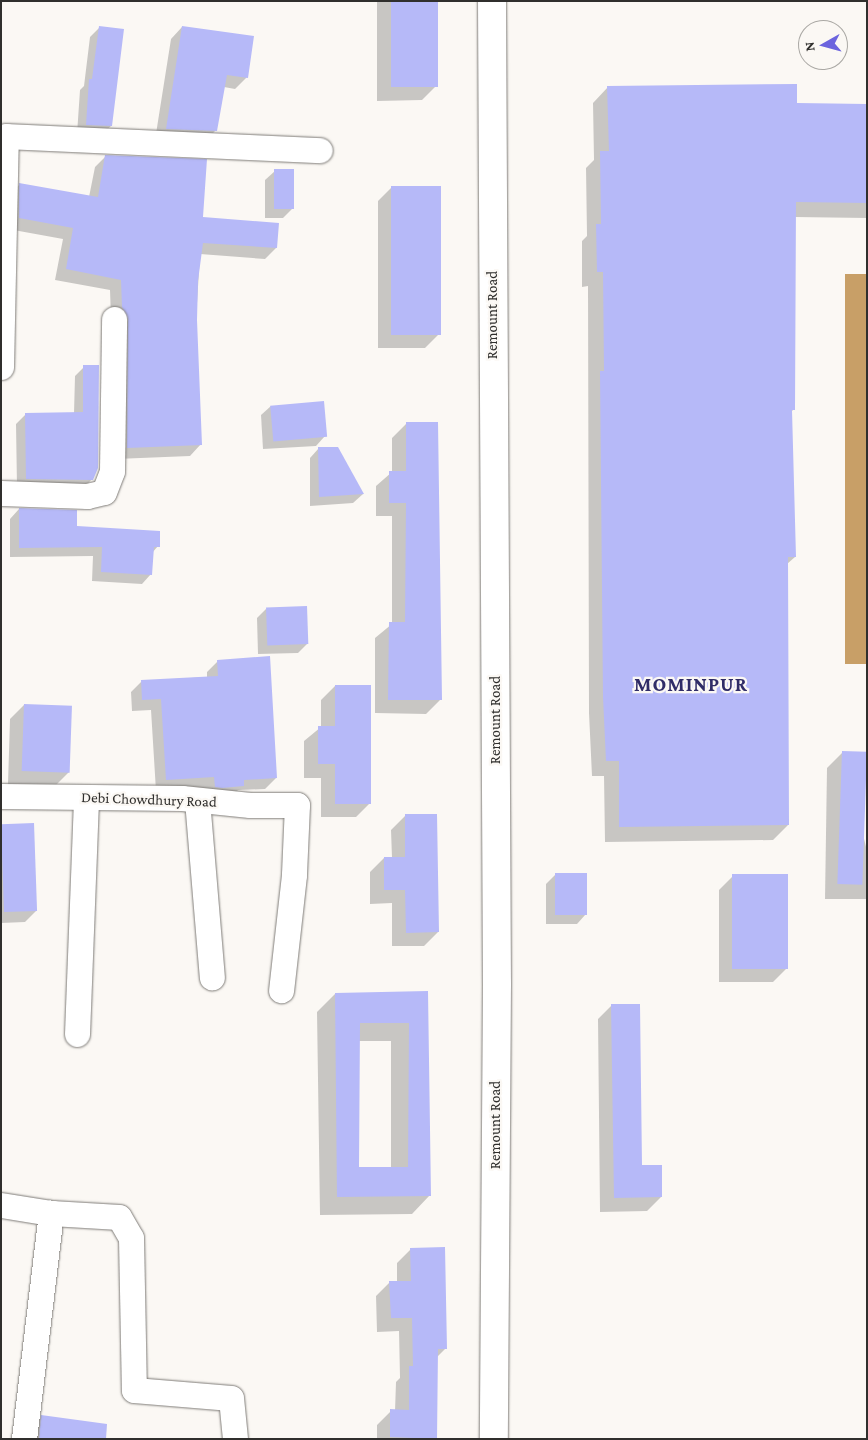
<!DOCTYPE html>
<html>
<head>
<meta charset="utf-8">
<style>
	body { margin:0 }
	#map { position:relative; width:868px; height:1440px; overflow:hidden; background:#fbf8f4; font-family:"Crimson Pro",serif }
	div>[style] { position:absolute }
	.water>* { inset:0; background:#c89f67; transform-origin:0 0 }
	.shadow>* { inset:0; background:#0003 }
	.building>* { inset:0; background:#b6b9f8; transform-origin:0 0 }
	.roads { filter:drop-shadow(0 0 1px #7f7c78) drop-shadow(0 0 1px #7f7c78) }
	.minor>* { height:25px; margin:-12.5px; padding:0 12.5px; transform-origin:12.5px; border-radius:12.5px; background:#fff }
	.tertiary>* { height:28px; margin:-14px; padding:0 14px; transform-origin:14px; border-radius:14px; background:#fff }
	span { translate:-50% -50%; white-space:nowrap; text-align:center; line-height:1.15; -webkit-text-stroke:4.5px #fbf8f4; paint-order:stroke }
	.street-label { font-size:15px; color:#302f2d }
	.district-label { font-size:20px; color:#302c67; font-weight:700; letter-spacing:1px }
	.frame { position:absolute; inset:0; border:2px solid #302f2d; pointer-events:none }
	.north { position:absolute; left:798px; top:20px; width:50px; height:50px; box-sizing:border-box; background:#fbf8f4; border:1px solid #aaa8a4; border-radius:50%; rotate:263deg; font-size:14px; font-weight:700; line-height:20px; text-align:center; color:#302f2d }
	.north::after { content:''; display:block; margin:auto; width:18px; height:22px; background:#6c64de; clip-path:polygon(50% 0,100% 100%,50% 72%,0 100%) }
</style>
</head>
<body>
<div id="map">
	<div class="water">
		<div style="left:867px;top:274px;width:390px;height:22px;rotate:90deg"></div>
	</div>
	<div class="shadow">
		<div style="clip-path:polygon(377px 1px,436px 1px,436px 86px,422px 100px,377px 101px)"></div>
		<div style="clip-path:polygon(100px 27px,111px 126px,101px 135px,77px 134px,80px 90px,84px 86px,90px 37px)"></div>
		<div style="clip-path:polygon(182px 27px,247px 77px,235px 89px,224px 87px,216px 130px,204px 142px,155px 140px,171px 39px)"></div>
		<div style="clip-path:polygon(608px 87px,796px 104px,867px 105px,867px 218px,794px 217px,793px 410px,791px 412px,795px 557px,787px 564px,788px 825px,773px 840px,605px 842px,604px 776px,592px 776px,589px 713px,588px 286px,582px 287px,582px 241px,587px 236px,586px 168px,594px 160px,593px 103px)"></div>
		<div style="clip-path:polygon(106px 156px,201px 218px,278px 224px,276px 248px,265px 259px,200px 254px,196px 320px,201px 444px,190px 456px,116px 459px,110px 290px,55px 280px,63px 239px,8px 229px,9px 195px,20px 184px,89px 197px,95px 167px)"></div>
		<div style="clip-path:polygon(275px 171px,293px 208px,283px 218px,265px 218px,265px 180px)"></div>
		<div style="clip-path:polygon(392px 187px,439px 334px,425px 348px,378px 348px,378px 201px)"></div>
		<div style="clip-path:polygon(84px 367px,92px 479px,83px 489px,17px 488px,16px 424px,26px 414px,74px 413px,75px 376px)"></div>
		<div style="clip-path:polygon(271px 406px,325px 436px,316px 446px,263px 449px,261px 415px)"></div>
		<div style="clip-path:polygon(406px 424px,440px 700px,426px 714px,375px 713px,375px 638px,392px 624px,392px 516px,376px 516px,376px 486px,392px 472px,392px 438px)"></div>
		<div style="clip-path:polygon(319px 448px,363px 494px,353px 503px,310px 506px,310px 458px)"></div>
		<div style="clip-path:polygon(19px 509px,76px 527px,158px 546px,152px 553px,151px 574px,142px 584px,92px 581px,93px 556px,10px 557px,10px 519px)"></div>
		<div style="clip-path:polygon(266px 609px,307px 644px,298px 653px,258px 654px,257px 618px)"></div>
		<div style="clip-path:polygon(218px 661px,276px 778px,265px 789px,238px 790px,232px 797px,204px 797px,204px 788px,156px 791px,151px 710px,132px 711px,131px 692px,142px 681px,207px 677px,207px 672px)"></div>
		<div style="clip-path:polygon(335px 686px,370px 803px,356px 817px,321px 817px,321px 778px,304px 778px,304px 741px,321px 727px,321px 700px)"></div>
		<div style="clip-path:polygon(24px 705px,69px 772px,55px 786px,8px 784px,10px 719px)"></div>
		<div style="clip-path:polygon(843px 752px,867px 851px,867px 899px,825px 899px,827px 768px)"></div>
		<div style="clip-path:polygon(405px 816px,438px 932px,424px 946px,392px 946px,392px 903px,370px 904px,370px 872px,384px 858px,392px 858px,391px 830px)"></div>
		<div style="clip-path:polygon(1px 826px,36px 911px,25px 922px,1px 923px)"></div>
		<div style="clip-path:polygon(555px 875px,586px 914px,577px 924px,546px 924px,546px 884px)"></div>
		<div style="clip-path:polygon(733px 876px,787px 968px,773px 982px,719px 982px,719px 890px)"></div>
		<div style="clip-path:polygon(evenodd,427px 993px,430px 1195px,412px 1214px,320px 1215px,317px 1012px,335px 994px,427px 993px,358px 1041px,391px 1041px,391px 1168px,358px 1168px,358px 1041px)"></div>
		<div style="clip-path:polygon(612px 1005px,641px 1166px,661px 1197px,647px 1211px,600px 1212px,598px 1019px)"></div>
		<div style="clip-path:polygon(411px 1249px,446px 1348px,437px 1357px,436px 1439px,377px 1439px,377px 1425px,391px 1411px,395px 1411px,396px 1382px,400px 1378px,399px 1331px,377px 1332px,376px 1296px,390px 1282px,397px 1282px,397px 1263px)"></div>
		<div style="clip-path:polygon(42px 1417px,97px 1439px,29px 1439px,30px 1428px)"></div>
	</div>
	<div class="building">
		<div style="left:391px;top:1px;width:47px;height:86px"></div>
		<div style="clip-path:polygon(99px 26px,124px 29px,112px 126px,86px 125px,89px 79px,92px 79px)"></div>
		<div style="clip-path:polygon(182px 26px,254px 36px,248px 78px,227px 75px,217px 131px,166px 129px)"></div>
		<div style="clip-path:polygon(797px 84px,797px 103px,867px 104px,867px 203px,796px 202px,795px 410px,792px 410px,796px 557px,788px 557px,789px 825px,619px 827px,619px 761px,606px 761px,603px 697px,600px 371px,604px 371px,603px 272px,597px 272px,596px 224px,601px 224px,600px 151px,609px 151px,607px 86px)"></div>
		<div style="clip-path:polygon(105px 155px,207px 159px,203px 217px,279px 223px,277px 248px,203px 243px,198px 281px,197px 320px,202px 445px,127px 448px,128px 319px,122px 307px,121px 280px,66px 269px,73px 228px,19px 218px,19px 183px,98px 197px)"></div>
		<div style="left:274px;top:169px;width:20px;height:40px"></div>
		<div style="left:391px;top:186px;width:50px;height:149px"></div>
		<div style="clip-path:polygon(83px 365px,99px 365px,98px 468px,93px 480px,26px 479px,25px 413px,83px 412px)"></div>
		<div style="left:324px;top:401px;width:36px;height:54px;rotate:85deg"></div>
		<div style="clip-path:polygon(406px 422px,438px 422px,442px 700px,388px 700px,389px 622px,405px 622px,406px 503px,389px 503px,389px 471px,406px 471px)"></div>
		<div style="clip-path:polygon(318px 447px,338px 447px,364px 494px,319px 497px)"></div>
		<div style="clip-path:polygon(19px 508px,77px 510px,77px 526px,160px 531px,160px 547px,154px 547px,152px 575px,101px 572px,102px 547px,19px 548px)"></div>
		<div style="left:307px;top:606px;width:38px;height:41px;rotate:88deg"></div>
		<div style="clip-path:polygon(270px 656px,277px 778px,244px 780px,244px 786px,222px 788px,215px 787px,214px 777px,166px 780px,161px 699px,142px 700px,141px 680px,218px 676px,217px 660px)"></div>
		<div style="clip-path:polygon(335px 685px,371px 685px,371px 804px,335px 804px,335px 764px,318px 764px,318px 726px,335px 726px)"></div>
		<div style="left:24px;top:704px;width:48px;height:67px;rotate:2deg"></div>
		<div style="left:842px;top:751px;width:25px;height:133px;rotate:2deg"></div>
		<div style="clip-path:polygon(405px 814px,437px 814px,439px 932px,406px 933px,405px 890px,384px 890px,384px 857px,405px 857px)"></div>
		<div style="left:34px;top:823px;width:88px;height:33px;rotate:88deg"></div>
		<div style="left:587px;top:873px;width:42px;height:32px;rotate:90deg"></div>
		<div style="left:732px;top:874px;width:56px;height:95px"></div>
		<div style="clip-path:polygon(evenodd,428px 991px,431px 1196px,337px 1197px,335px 993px,428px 991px,360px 1023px,409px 1023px,408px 1167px,359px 1167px,360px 1023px)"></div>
		<div style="clip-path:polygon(611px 1004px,640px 1004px,642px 1165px,662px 1165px,662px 1197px,614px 1198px)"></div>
		<div style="clip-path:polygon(445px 1247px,447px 1349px,438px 1349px,437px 1439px,390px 1437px,390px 1409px,409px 1410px,409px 1366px,413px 1366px,412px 1318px,391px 1318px,389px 1281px,411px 1281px,410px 1248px)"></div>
		<div style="clip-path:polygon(41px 1415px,107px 1424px,106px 1439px,39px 1439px)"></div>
	</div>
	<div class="roads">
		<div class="minor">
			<div style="left:1px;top:367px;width:231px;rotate:-88.8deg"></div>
			<div style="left:6px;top:136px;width:314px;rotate:2.6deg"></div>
			<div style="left:1px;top:493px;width:86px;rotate:2deg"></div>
			<div style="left:87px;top:496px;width:17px;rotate:-13deg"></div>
			<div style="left:104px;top:492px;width:22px;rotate:-69deg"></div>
			<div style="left:112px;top:471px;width:152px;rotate:-89.2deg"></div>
			<div style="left:1px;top:796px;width:181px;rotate:0.6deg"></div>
			<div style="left:182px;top:798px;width:68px;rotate:5.9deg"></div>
			<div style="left:250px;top:805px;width:47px"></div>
			<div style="left:297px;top:805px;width:70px;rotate:92.5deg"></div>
			<div style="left:294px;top:875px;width:116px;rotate:96.4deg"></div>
			<div style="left:197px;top:800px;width:178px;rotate:85.2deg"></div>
			<div style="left:77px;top:1034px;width:237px;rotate:-87.8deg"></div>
			<div style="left:1px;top:1205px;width:51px;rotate:9.1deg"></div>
			<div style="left:51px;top:1213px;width:68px;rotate:3.4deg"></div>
			<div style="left:119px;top:1217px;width:24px;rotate:60deg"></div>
			<div style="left:131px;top:1238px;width:152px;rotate:88.9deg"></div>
			<div style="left:134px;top:1390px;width:97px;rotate:4.7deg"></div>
			<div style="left:231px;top:1398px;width:41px;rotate:84.4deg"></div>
			<div style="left:24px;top:1439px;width:228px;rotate:-83.2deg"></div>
		</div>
		<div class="tertiary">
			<div style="left:492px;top:1px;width:983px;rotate:89.71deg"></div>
			<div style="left:497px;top:984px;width:455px;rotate:90.4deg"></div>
		</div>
	</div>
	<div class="street-label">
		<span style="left:493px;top:315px;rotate:-90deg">Remount Road</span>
		<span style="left:496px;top:720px;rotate:-90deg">Remount Road</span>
		<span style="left:149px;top:800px;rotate:2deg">Debi Chowdhury Road</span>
		<span style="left:496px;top:1125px;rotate:-90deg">Remount Road</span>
	</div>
	<div class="district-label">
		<span style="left:691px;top:684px">MOMINPUR</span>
	</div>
	<div class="frame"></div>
	<div class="north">N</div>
</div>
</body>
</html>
